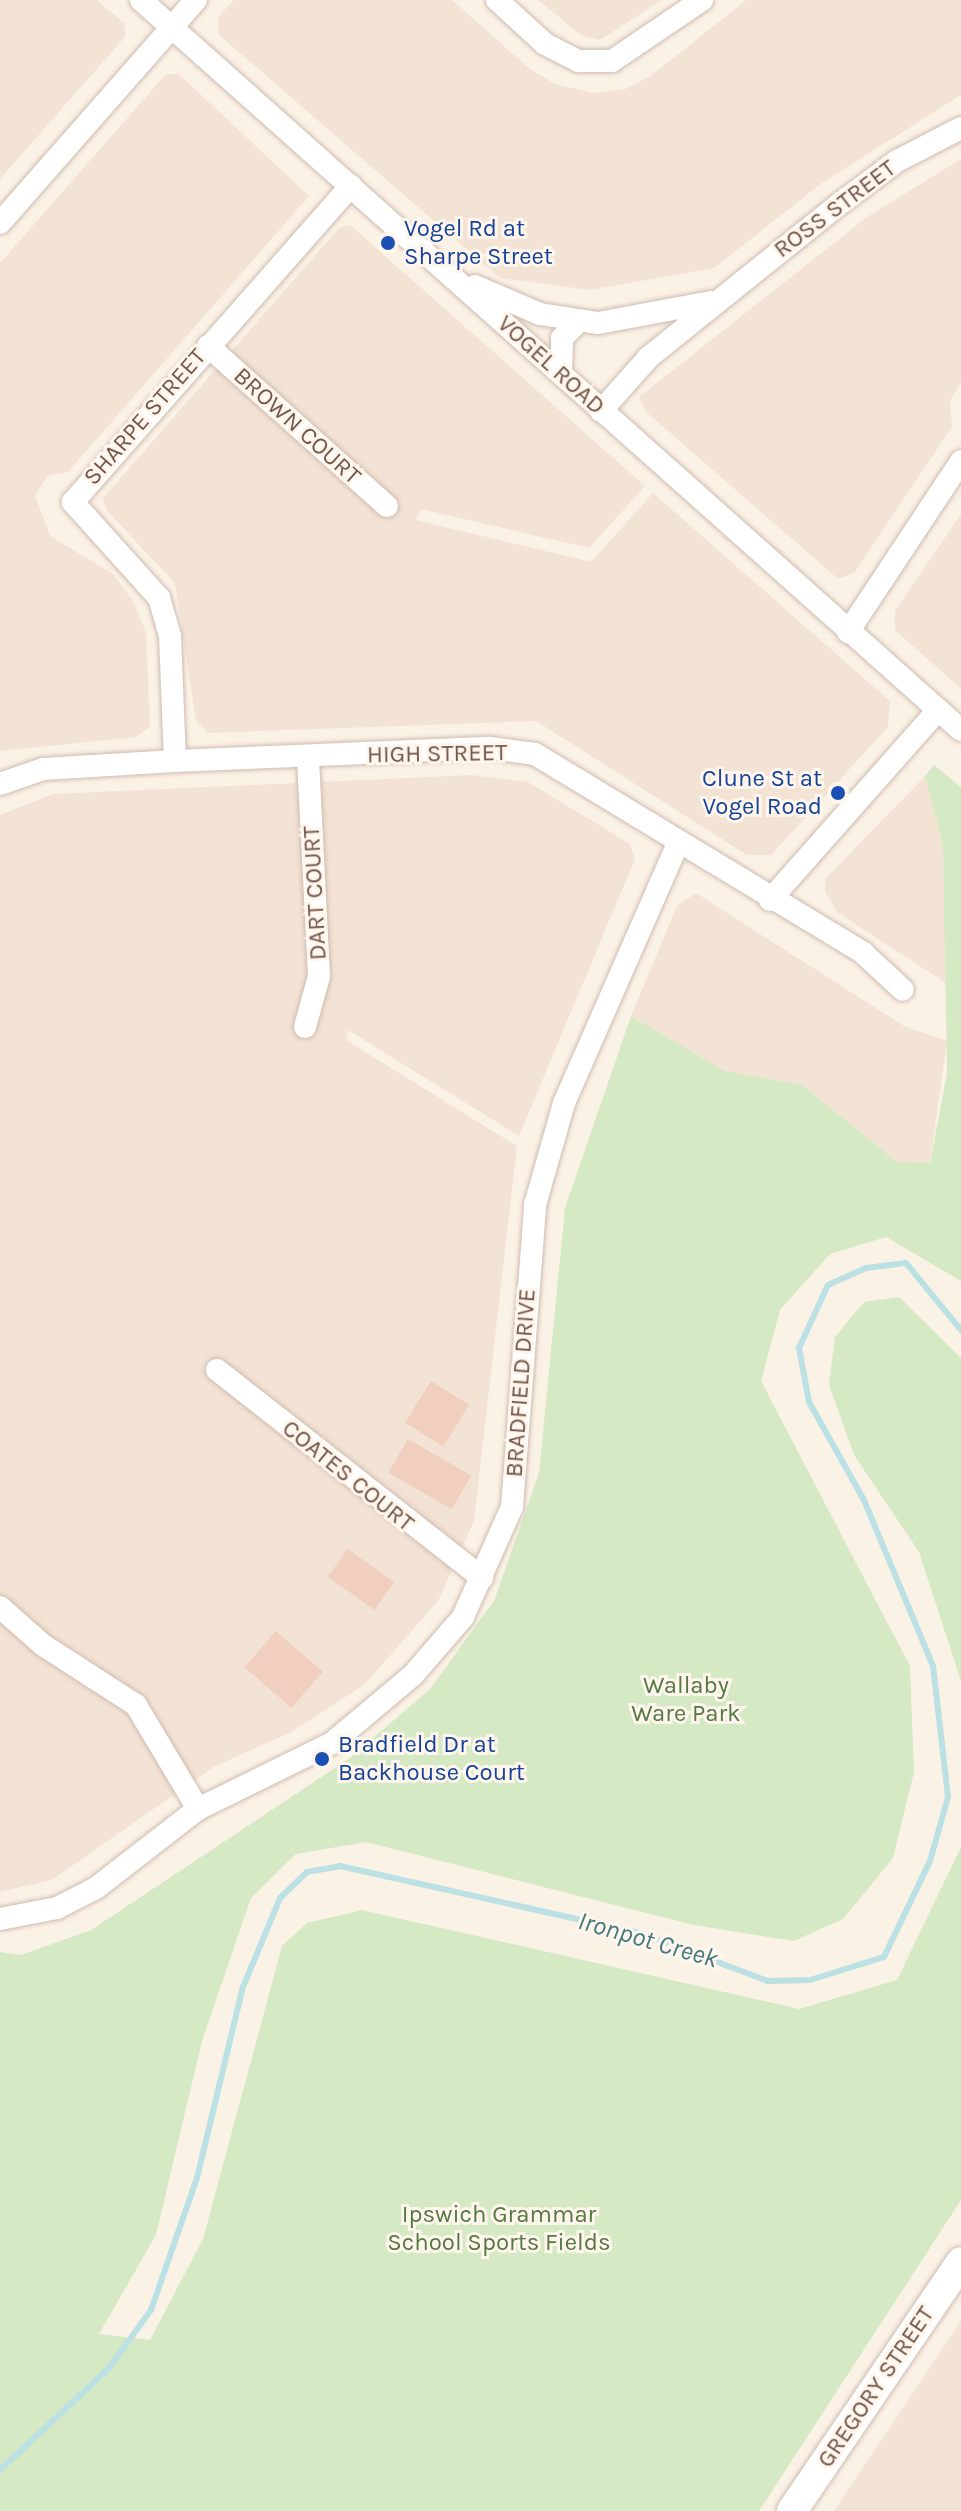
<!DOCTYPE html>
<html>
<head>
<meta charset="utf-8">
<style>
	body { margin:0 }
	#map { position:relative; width:961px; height:2511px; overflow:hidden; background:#fbf2e6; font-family:Karla,sans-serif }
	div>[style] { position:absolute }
	.residential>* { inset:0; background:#f3e3d4 }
	.green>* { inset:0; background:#d5e9c4 }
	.stream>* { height:6px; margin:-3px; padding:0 3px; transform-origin:3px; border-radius:3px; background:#bbe1e4 }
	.building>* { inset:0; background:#f0cfbe; transform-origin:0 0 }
	.roads { filter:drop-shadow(0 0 2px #cfbbaf) drop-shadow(0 0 2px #cfbbaf) }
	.street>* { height:22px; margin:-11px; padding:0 11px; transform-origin:11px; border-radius:11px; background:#fff }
	.secondary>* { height:30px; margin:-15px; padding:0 15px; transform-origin:15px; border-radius:15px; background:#fff }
	.dots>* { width:22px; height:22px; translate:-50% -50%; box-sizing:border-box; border:4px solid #fef6ec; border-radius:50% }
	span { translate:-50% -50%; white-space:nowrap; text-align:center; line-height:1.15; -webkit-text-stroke:6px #fef6ec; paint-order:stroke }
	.street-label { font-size:24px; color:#74574b }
	.transit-label { font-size:24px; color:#164399 }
	.left { translate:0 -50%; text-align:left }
	.right { translate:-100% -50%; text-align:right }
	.park-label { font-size:24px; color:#567943 }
	.water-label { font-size:26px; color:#43787f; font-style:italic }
</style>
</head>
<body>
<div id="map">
	<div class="residential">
		<div style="clip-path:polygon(0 0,97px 0,125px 24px,125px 37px,0 179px)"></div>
		<div style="clip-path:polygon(234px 0,452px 0,530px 69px,555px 84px,594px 93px,626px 89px,652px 75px,746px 0,961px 0,961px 95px,822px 183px,714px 268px,590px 290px,500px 278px,218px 34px,219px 16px)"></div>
		<div style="clip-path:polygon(538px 0,662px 0,600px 40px,582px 36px)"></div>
		<div style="clip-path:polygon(166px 74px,179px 74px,309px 196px,68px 472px,48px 476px,35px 495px,50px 536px,113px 574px,133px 601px,146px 632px,150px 726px,137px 737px,0 751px,0 263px)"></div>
		<div style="clip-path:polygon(961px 159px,961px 382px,950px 401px,952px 427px,854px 573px,838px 579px,645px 411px,639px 397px,867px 217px)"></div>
		<div style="clip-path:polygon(350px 225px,645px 486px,589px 548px,421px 509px,416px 520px,591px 562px,653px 493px,890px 701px,888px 727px,771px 855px,747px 855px,536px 721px,208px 733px,196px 721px,175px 583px,107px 511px,103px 498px,340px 227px)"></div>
		<div style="clip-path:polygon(961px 514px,961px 689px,895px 630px,895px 611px)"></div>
		<div style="clip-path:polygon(472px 775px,528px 782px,630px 844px,635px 859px,519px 1136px,348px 1030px,346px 1040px,517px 1146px,474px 1521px,438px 1601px,364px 1685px,290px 1733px,215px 1766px,52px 1880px,0 1892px,0 815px,53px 794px)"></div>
		<div style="clip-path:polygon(925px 776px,943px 845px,946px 983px,838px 913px,825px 892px,826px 878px)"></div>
		<div style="clip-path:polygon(696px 893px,904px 1026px,947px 1041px,930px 1163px,897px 1162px,802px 1085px,725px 1071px,631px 1016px,677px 906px)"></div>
		<div style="clip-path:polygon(961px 2321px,961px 2511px,834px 2511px)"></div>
	</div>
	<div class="green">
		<div style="clip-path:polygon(934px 765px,961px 787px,961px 1281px,886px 1237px,830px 1254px,780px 1310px,761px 1381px,910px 1666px,914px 1772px,893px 1858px,843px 1919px,794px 1941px,694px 1925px,366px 1842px,296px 1854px,251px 1898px,202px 2041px,156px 2235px,99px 2334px,150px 2340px,203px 2239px,282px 1946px,307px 1923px,362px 1910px,799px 2009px,897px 1980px,961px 1847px,961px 2200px,759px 2511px,0 2511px,0 1952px,21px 1955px,91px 1930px,350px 1758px,430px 1689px,494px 1601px,539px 1473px,565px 1208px,631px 1016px,725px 1071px,802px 1085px,897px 1162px,930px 1163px,947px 1073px,943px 845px,925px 776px)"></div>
		<div style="clip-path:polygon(899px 1297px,961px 1358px,961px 1681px,919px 1552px,854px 1455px,829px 1385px,835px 1337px,864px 1302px)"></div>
	</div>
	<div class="stream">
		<div style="left:0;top:2470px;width:149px;rotate:-43.1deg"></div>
		<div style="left:109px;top:2368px;width:72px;rotate:-54.1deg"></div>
		<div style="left:151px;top:2310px;width:140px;rotate:-70.8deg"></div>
		<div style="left:197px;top:2178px;width:196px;rotate:-76.5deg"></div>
		<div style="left:243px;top:1987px;width:96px;rotate:-67.4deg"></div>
		<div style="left:280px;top:1898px;width:37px;rotate:-44deg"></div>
		<div style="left:307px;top:1872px;width:34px;rotate:-10deg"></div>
		<div style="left:340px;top:1866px;width:307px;rotate:12.6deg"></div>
		<div style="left:640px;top:1933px;width:137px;rotate:20.6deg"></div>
		<div style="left:768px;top:1981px;width:42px;rotate:-1.4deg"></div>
		<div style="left:810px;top:1980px;width:77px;rotate:-17.3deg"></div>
		<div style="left:884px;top:1957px;width:106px;rotate:-64.4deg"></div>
		<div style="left:930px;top:1861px;width:66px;rotate:-74.3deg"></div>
		<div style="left:948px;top:1797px;width:132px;rotate:-96.5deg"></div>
		<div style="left:933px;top:1666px;width:180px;rotate:-112.6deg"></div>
		<div style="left:864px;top:1500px;width:112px;rotate:-119.3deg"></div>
		<div style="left:809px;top:1402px;width:55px;rotate:-100.5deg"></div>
		<div style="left:799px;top:1348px;width:69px;rotate:-65.3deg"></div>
		<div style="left:828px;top:1285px;width:42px;rotate:-24.1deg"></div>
		<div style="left:866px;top:1268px;width:40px;rotate:-7.1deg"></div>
		<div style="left:906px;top:1263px;width:87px;rotate:50.6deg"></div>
	</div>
	<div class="building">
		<div style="left:431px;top:1381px;width:45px;height:49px;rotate:32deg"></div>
		<div style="left:408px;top:1439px;width:73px;height:39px;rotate:30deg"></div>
		<div style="left:348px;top:1549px;width:57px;height:34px;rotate:36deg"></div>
		<div style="left:276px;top:1631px;width:62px;height:48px;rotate:41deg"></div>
	</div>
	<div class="roads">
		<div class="street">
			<div style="left:141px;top:0;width:1098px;rotate:41.68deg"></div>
			<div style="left:497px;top:0;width:65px;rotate:42.5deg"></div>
			<div style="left:545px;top:44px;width:38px;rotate:27deg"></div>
			<div style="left:579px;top:61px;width:33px"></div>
			<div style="left:612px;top:61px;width:109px;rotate:-34.1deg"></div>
			<div style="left:0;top:223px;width:297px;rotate:-48.7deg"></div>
			<div style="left:475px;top:286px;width:71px;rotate:23.3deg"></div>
			<div style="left:540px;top:314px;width:59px;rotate:8.8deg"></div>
			<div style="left:598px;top:323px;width:115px;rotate:-10.5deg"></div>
			<div style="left:208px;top:346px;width:240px;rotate:41.8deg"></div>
			<div style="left:561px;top:374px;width:36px;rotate:-88deg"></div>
			<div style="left:562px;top:338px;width:24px;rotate:-45deg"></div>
			<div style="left:601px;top:411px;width:72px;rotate:-48.4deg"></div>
			<div style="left:649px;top:357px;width:243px;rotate:-38.8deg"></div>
			<div style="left:838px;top:205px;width:74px;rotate:-36.7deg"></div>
			<div style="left:897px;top:161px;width:72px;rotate:-27.3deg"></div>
			<div style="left:848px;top:632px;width:205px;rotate:-56.5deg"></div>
			<div style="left:175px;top:761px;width:125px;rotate:-92.3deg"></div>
			<div style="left:170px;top:636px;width:40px;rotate:-106deg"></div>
			<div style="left:159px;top:598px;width:129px;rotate:-131.9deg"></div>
			<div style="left:73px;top:502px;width:421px;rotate:-48.7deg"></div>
			<div style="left:0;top:784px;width:46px;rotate:-19.2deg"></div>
			<div style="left:43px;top:769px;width:132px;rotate:-3.5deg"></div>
			<div style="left:175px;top:761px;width:315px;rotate:-2.4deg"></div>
			<div style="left:490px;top:748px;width:45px;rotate:7.6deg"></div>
			<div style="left:535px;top:754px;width:384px;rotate:31.2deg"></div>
			<div style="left:863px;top:953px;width:54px;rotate:42.8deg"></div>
			<div style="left:770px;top:900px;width:254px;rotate:-48.5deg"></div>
			<div style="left:305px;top:1027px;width:53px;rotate:-74.6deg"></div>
			<div style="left:319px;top:976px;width:219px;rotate:-92.9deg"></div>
			<div style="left:217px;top:1370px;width:337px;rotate:38.1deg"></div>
			<div style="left:0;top:1607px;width:57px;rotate:41.5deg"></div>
			<div style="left:43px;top:1645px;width:111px;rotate:32.8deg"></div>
			<div style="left:136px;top:1705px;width:121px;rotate:59.2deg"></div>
			<div style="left:0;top:1919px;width:58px;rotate:-10.9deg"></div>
			<div style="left:57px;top:1908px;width:44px;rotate:-27.1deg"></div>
			<div style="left:96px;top:1888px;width:129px;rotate:-37.8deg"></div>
			<div style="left:198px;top:1809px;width:149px;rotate:-26.2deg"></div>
			<div style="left:332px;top:1743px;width:106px;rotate:-40deg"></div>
			<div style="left:413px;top:1675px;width:77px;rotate:-49.2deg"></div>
			<div style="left:463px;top:1617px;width:120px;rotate:-66deg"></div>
			<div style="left:512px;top:1507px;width:303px;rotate:-85.6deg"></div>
			<div style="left:535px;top:1205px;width:106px;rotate:-74.1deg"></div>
			<div style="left:564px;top:1103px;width:284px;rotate:-66.3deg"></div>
		</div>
		<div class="secondary">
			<div style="left:792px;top:2511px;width:301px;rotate:-55.8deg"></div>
		</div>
	</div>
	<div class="dots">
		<div style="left:388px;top:243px;background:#1a4fb4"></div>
		<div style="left:838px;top:793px;background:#1a4fb4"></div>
		<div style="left:322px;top:1759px;background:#1a4fb4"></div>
	</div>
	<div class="street-label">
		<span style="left:835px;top:209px;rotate:-37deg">ROSS STREET</span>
		<span style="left:551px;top:365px;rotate:42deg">VOGEL ROAD</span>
		<span style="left:145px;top:417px;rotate:-49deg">SHARPE STREET</span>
		<span style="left:297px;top:426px;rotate:42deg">BROWN COURT</span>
		<span style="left:437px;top:754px;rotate:-1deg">HIGH STREET</span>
		<span style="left:315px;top:893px;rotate:-93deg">DART COURT</span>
		<span style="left:521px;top:1383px;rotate:-86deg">BRADFIELD DRIVE</span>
		<span style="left:348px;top:1476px;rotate:39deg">COATES COURT</span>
		<span style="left:876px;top:2387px;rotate:-56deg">GREGORY STREET</span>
	</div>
	<div class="transit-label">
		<span class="left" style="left:404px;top:243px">Vogel Rd at<br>Sharpe Street</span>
		<span class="right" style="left:822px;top:793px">Clune St at<br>Vogel Road</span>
		<span class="left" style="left:338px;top:1759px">Bradfield Dr at<br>Backhouse Court</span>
	</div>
	<div class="park-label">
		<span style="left:686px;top:1700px">Wallaby<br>Ware Park</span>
		<span style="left:499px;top:2229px">Ipswich Grammar<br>School Sports Fields</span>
	</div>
	<div class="water-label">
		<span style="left:648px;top:1940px;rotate:16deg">Ironpot Creek</span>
	</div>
</div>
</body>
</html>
